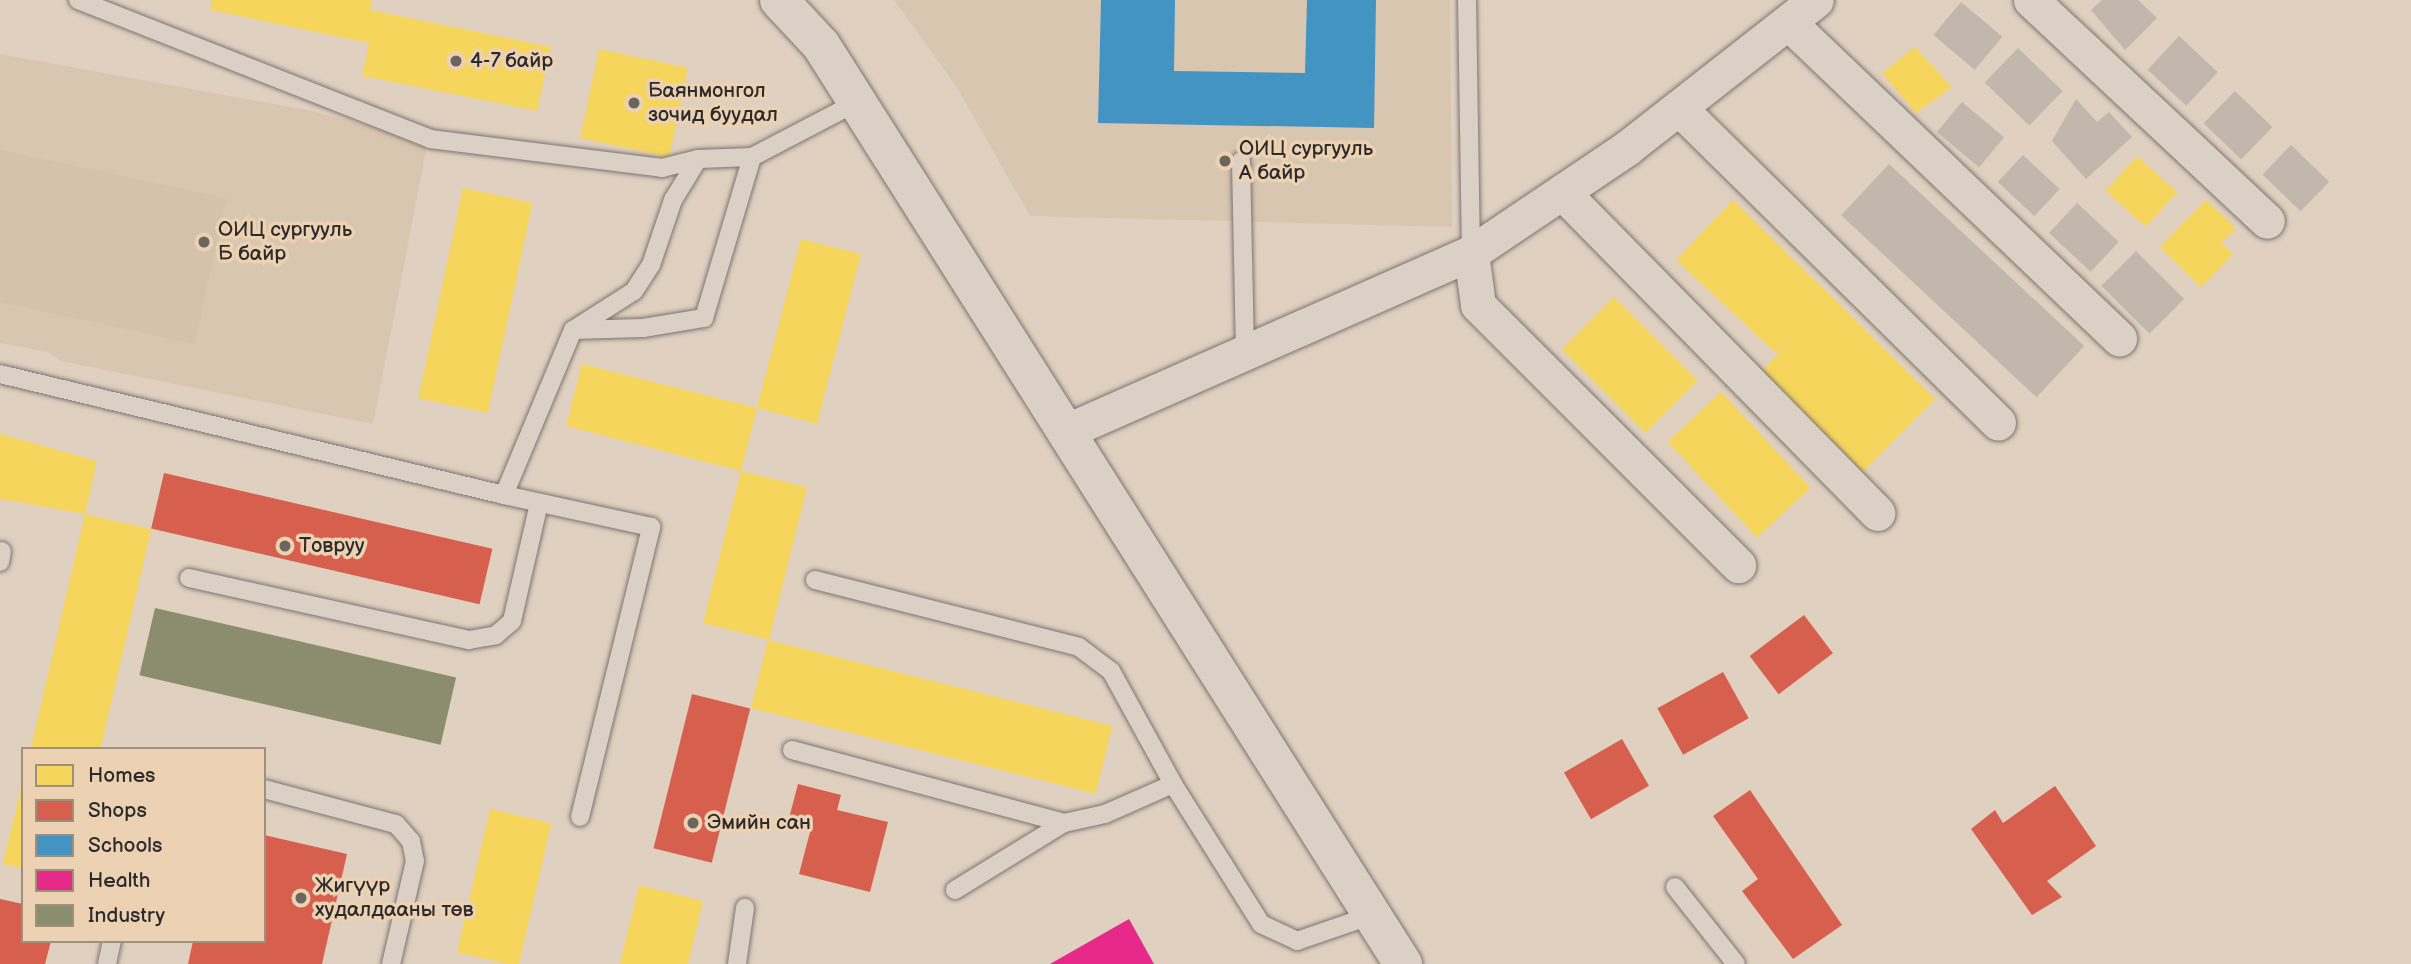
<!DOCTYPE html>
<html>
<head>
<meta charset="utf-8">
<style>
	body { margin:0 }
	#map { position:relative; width:2411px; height:964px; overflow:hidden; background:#dfd0c0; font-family:"Balsamiq Sans",sans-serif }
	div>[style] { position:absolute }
	.built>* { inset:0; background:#d9c6b0 }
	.green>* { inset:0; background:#d5c2ad; transform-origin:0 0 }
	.homes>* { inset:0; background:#f6d55c; transform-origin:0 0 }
	.shops>* { inset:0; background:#d6604d; transform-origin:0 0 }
	.schools>* { inset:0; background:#4393c3 }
	.health>* { inset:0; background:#e7298a }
	.industry>* { inset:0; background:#8c8c6e; transform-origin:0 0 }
	.building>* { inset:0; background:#c1b7ac; transform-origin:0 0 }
	.roads { filter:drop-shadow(0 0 2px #7c756e) drop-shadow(0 0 2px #7c756e) }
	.service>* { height:18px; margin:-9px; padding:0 9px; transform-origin:9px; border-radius:9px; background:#dad0c5 }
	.minor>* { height:35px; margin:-17.5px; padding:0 17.5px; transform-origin:17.5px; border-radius:17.5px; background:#dad0c5 }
	.tertiary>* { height:38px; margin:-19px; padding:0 19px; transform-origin:19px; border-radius:19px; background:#dad0c5 }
	.dots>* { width:19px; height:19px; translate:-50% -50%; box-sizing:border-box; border:4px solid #ecd1b3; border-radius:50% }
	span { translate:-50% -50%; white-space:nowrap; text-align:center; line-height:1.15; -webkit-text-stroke:7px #ecd1b3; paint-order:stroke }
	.poi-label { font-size:21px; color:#2b2b2b }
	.left { translate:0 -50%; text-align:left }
	.legend { position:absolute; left:21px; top:747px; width:245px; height:196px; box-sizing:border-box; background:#ecd1b3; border:2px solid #9f8f7d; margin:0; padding:9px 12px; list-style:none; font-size:21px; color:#2b2b2b }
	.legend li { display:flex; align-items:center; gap:14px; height:35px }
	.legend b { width:35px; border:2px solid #9f8f7d }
</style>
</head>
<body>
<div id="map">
	<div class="built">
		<div style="clip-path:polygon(894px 0,1450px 0,1452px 227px,1030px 216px,956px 86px)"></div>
		<div style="clip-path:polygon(0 54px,307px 110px,428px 141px,373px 424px,61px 361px,48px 352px,0 343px)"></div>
	</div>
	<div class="green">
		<div style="left:0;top:150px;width:231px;height:149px;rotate:12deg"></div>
	</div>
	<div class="homes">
		<div style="clip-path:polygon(212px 0,372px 0,370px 10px,551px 47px,537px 111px,362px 76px,369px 43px,210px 10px)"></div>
		<div style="clip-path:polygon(1915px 47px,1952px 87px,1916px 113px,1882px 73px)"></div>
		<div style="left:599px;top:49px;width:91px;height:91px;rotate:12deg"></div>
		<div style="left:2137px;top:156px;width:54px;height:47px;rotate:42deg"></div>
		<div style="left:463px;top:188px;width:71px;height:215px;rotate:12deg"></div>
		<div style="clip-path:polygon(1733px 200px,1935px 399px,1863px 472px,1762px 371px,1807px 325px,1777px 354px,1676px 260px)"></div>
		<div style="clip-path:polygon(2206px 200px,2236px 229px,2221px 243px,2233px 254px,2201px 287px,2160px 247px)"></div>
		<div style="clip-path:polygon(801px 239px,861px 254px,817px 424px,757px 408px,741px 471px,566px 426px,582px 364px,757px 408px)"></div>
		<div style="left:1614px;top:297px;width:118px;height:74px;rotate:45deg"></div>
		<div style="left:1721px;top:392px;width:131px;height:73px;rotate:47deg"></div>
		<div style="clip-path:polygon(0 434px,97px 461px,85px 514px,0 499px)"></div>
		<div style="left:741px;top:471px;width:68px;height:157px;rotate:14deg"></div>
		<div style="left:85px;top:514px;width:68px;height:241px;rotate:13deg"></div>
		<div style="left:768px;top:640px;width:355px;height:70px;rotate:14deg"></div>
		<div style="clip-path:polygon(22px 784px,23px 784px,23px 868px,3px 864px)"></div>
		<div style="left:490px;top:809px;width:63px;height:147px;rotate:13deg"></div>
		<div style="clip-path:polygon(639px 885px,703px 901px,688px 964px,620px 964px)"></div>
	</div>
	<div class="shops">
		<div style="left:164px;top:473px;width:337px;height:57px;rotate:13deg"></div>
		<div style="left:1804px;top:615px;width:48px;height:68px;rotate:53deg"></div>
		<div style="left:1723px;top:672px;width:53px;height:75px;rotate:61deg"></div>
		<div style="left:692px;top:694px;width:60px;height:159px;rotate:14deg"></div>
		<div style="left:1622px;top:739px;width:54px;height:67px;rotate:60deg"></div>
		<div style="clip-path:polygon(798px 784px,841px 795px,837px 810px,888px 822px,870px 892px,799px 874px,810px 832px,787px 826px)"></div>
		<div style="clip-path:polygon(2055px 786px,2096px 846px,2047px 881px,2062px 897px,2032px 915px,1971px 829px,1995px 810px,2003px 823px)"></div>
		<div style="clip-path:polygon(1750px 790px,1842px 925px,1793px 959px,1742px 891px,1758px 879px,1713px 816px)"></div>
		<div style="clip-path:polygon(264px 835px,347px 854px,322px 964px,188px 964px,193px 941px,264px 941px)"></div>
		<div style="clip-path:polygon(0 899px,23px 904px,23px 941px,51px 941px,45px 964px,0 964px)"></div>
	</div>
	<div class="schools">
		<div style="clip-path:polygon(1101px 0,1175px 0,1174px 71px,1305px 73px,1307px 0,1376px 0,1374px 128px,1098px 123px)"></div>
	</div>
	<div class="health">
		<div style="clip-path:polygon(1129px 919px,1154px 964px,1050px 964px)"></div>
	</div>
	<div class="industry">
		<div style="left:155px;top:608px;width:309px;height:69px;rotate:13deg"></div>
	</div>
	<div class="building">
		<div style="clip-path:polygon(2102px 0,2138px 0,2157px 18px,2125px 50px,2091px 10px)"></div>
		<div style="left:1961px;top:2px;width:54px;height:43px;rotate:40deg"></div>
		<div style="left:2179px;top:36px;width:53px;height:46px;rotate:43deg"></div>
		<div style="left:2018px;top:48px;width:62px;height:48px;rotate:44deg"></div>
		<div style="left:2235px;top:91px;width:52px;height:45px;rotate:44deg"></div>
		<div style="clip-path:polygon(2076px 99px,2097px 122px,2109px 112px,2132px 137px,2086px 179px,2052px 141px)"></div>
		<div style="left:1962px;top:102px;width:55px;height:39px;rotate:40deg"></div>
		<div style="left:2291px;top:145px;width:53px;height:41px;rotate:44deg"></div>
		<div style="left:2023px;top:155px;width:50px;height:37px;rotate:43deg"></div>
		<div style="left:1889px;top:164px;width:267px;height:70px;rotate:43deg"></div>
		<div style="left:2077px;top:203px;width:57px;height:41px;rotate:43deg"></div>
		<div style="left:2136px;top:251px;width:68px;height:49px;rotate:45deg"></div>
	</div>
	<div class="roads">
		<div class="service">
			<div style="left:78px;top:0;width:378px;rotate:21.5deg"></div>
			<div style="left:430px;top:139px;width:234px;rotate:7.1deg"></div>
			<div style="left:662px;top:168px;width:37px;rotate:-14deg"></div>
			<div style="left:698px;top:159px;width:54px;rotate:-2.1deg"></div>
			<div style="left:1467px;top:0;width:253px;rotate:89.1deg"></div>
			<div style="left:1241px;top:161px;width:195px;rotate:88.8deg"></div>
			<div style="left:573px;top:330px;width:72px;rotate:-32.6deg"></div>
			<div style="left:634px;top:291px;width:31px;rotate:-57deg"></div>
			<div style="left:651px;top:265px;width:69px;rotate:-71.3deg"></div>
			<div style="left:673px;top:200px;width:48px;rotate:-58.6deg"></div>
			<div style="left:0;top:374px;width:518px;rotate:13.5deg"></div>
			<div style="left:0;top:562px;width:11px;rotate:-80deg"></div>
			<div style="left:189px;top:578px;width:287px;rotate:12.5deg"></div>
			<div style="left:469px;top:640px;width:27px;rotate:-10deg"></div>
			<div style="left:496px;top:635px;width:21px;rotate:-41deg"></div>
			<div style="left:512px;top:621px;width:121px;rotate:-77.1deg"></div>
			<div style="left:815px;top:580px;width:272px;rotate:14.2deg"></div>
			<div style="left:1079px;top:647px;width:40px;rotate:37deg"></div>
			<div style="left:1111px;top:671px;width:129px;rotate:61.2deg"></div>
			<div style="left:1173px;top:784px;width:165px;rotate:57.8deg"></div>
			<div style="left:1261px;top:924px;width:40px;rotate:25deg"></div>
			<div style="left:1297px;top:941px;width:79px;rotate:-19.1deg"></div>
			<div style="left:792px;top:750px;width:282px;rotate:15deg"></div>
			<div style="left:264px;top:789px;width:137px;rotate:14.9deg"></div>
			<div style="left:396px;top:824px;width:23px;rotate:49deg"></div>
			<div style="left:411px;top:841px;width:20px;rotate:79deg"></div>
			<div style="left:415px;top:861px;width:106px;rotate:103.1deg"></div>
			<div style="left:580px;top:817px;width:299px;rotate:-76.2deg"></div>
			<div style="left:651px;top:527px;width:150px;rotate:-167.7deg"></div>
			<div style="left:504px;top:495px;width:179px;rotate:-67.3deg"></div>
			<div style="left:573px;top:330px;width:70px;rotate:-1.6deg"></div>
			<div style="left:643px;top:328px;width:62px;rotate:-9.3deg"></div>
			<div style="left:704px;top:318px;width:168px;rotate:-73.4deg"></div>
			<div style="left:752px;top:157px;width:119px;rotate:-27.6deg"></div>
			<div style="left:1675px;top:887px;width:98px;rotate:51.6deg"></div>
			<div style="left:955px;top:890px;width:128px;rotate:-31.6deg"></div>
			<div style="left:1064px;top:823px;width:42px;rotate:-12.4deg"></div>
			<div style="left:1105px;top:814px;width:74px;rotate:-23.8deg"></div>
			<div style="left:107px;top:964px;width:24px;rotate:-78deg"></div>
			<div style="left:737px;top:964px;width:57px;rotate:-81.9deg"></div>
		</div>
		<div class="minor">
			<div style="left:2031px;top:0;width:323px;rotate:43.1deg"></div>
			<div style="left:1788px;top:22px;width:458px;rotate:43.7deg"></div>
			<div style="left:1679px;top:108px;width:448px;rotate:44.6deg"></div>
			<div style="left:1562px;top:192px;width:450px;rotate:45.5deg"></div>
			<div style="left:1471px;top:253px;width:52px;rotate:82.3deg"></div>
			<div style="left:1478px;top:305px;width:368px;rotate:45deg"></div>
			<div style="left:1067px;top:431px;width:441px;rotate:-23.8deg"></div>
			<div style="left:1471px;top:253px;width:188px;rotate:-33.9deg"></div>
			<div style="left:1627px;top:148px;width:240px;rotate:-38.1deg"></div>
		</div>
		<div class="tertiary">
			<div style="left:779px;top:0;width:62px;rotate:47deg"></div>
			<div style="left:821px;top:45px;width:1088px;rotate:57.65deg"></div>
		</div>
	</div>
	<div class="dots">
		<div style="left:456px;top:61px;background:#6a655f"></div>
		<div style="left:634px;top:103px;background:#6a655f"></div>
		<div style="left:1225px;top:161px;background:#6a655f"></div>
		<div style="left:204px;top:242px;background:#6a655f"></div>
		<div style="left:285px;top:546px;background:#6a655f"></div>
		<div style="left:693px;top:823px;background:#6a655f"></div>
		<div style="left:301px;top:898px;background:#6a655f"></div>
	</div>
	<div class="poi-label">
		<span class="left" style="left:470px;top:61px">4-7 байр</span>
		<span class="left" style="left:648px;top:103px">Баянмонгол<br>зочид буудал</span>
		<span class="left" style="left:1239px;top:161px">ОИЦ сургууль<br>А байр</span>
		<span class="left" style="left:218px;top:242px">ОИЦ сургууль<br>Б байр</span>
		<span class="left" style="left:299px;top:546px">Товруу</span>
		<span class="left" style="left:707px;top:823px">Эмийн сан</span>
		<span class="left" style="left:315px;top:898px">Жигүүр<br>худалдааны төв</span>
	</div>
	<ul class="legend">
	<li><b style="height:19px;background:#f6d55c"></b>Homes</li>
	<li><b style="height:19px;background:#d6604d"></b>Shops</li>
	<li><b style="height:19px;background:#4393c3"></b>Schools</li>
	<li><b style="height:19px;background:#e7298a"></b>Health</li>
	<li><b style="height:19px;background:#8c8c6e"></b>Industry</li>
	</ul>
</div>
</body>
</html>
